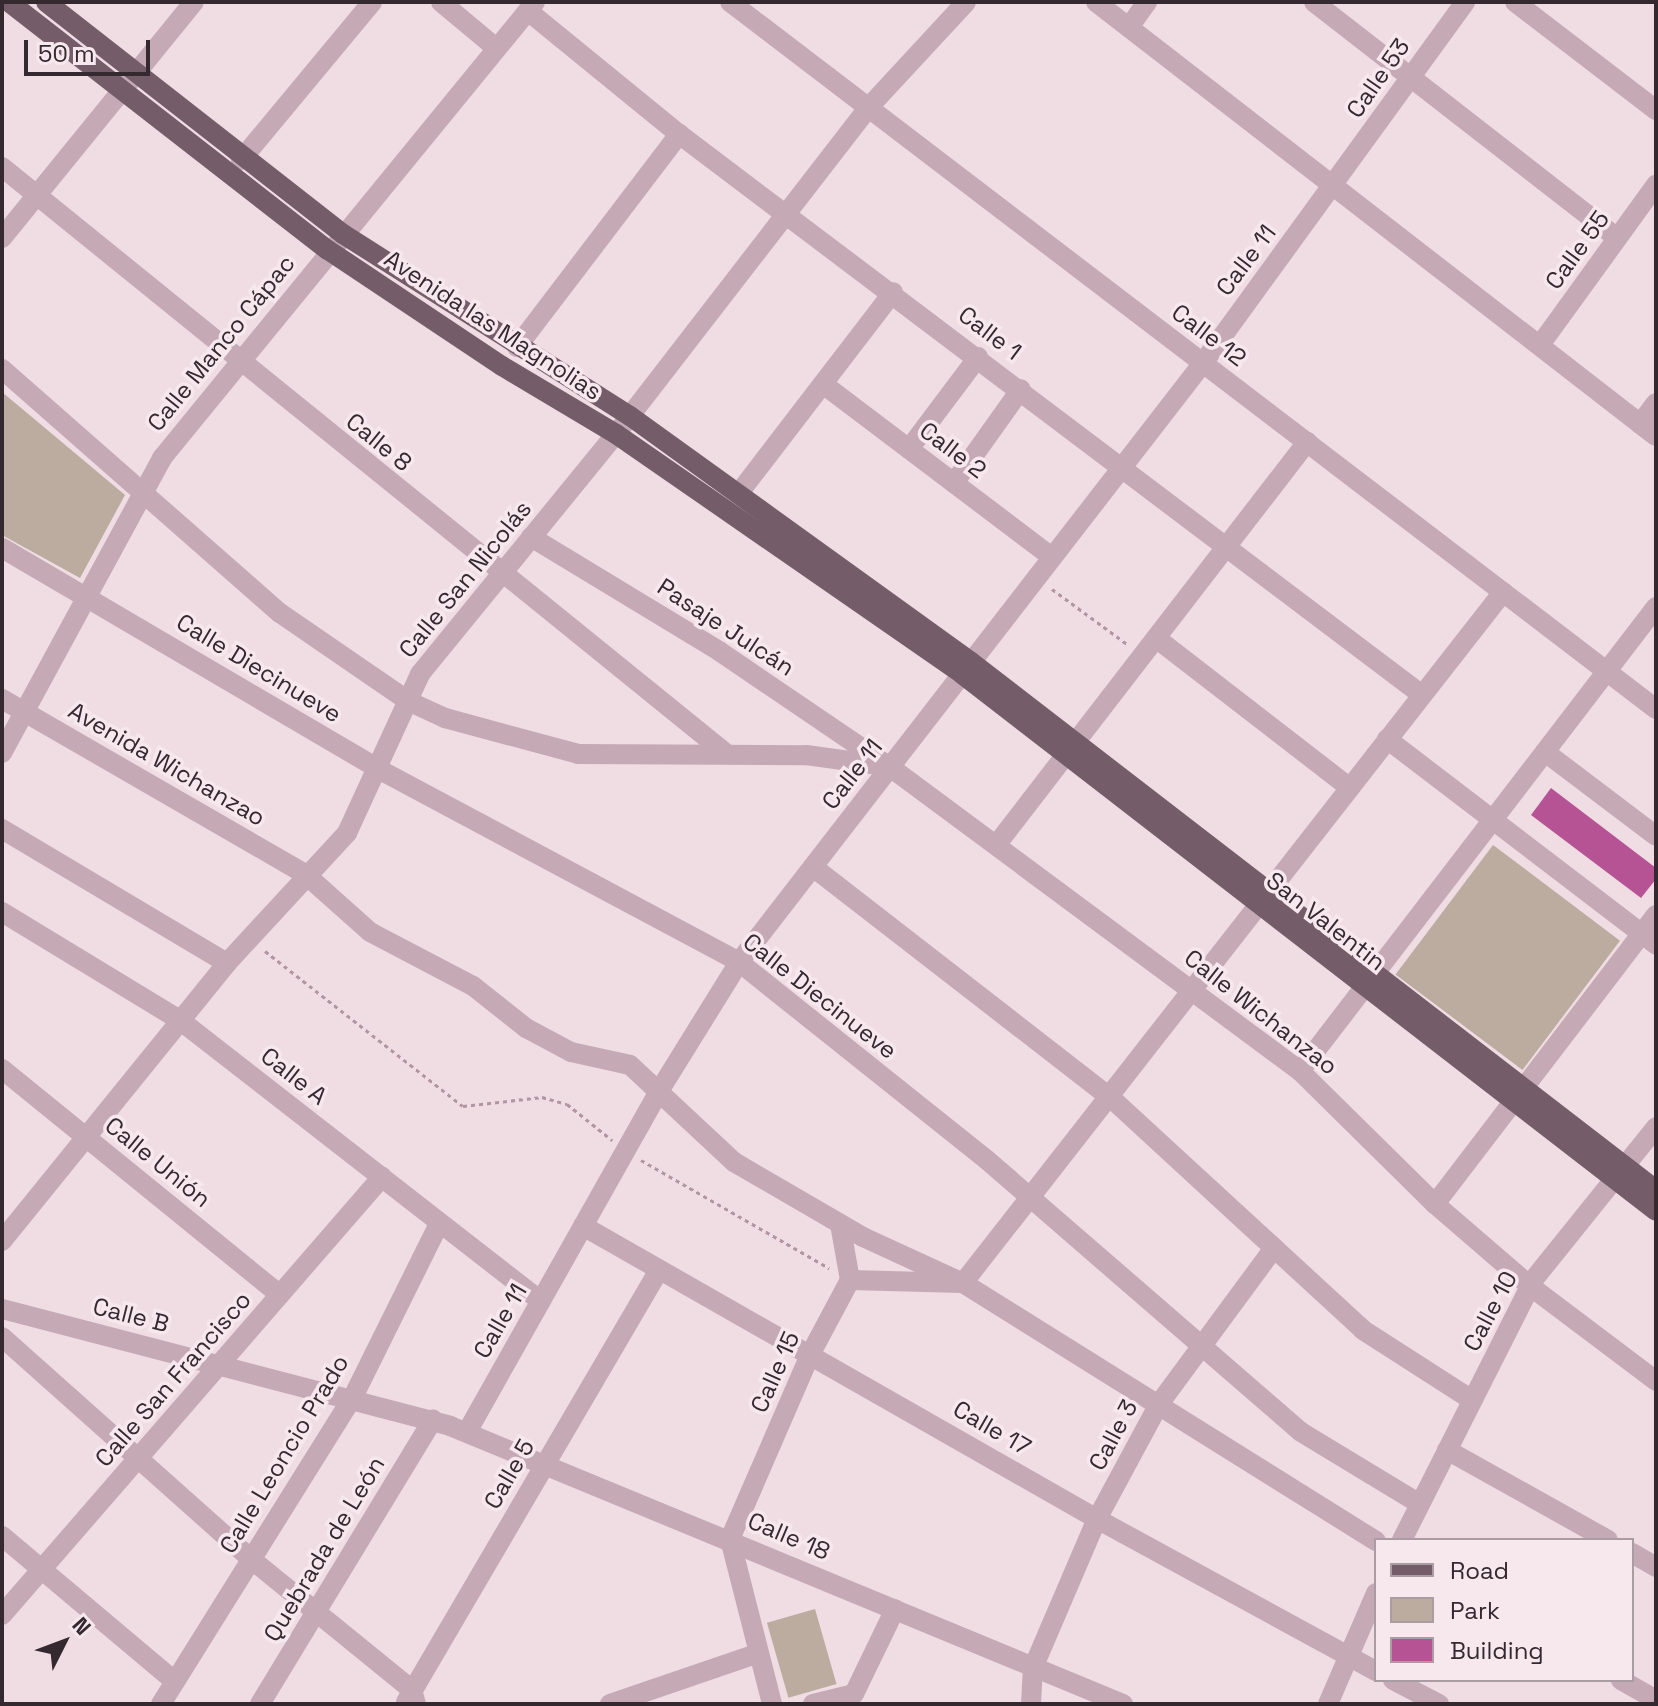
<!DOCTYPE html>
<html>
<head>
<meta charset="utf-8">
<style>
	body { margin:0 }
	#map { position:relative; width:1658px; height:1706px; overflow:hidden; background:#efdde3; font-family:"Space Grotesk",sans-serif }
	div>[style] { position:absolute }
	.green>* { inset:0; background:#bcab9f; transform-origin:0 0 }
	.building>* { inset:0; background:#b65395 }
	.path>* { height:3px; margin-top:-1.5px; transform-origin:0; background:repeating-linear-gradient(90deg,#b195a2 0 4px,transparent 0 8px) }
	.minor>* { height:20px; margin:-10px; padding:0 10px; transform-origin:10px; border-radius:10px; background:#c5aab6 }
	.major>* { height:20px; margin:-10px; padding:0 10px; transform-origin:10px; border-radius:10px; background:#745c69 }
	span { translate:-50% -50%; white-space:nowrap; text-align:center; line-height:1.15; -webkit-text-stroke:7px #f7e8ee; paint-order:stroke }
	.street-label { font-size:24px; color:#34292f }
	.frame { position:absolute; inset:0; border:4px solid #34292f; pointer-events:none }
	.legend { position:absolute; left:1374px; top:1538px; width:260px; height:144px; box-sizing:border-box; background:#f7e8ee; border:2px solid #a99ca2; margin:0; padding:10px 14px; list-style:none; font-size:24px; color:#34292f }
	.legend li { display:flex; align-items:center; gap:16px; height:40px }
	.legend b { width:40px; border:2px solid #a99ca2 }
	.north { position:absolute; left:24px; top:1602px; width:80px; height:80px; -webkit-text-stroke:6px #f7e8ee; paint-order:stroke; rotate:48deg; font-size:22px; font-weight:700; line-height:32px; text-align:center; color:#34292f }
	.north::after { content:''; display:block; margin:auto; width:28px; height:36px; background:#34292f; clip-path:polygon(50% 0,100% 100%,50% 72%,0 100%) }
	.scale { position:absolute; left:24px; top:40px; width:126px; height:36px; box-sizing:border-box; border:4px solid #34292f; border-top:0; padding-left:10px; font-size:24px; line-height:28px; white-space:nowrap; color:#34292f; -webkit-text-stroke:6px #f7e8ee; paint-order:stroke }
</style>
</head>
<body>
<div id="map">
	<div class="green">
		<div style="clip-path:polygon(2px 392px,125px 495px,80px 578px,2px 535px)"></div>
		<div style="left:1493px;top:845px;width:159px;height:162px;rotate:37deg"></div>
		<div style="left:815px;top:1609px;width:78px;height:50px;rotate:74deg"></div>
	</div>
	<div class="building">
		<div style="clip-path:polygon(1551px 788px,1656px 868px,1656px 879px,1641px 898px,1531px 815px)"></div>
	</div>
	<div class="path">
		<div style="left:1052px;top:589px;width:93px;rotate:36.3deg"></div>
		<div style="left:265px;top:951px;width:251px;rotate:38.1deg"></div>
		<div style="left:463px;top:1106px;width:80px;rotate:-6.5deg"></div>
		<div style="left:542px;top:1097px;width:26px;rotate:16deg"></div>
		<div style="left:567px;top:1104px;width:58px;rotate:38.7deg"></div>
		<div style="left:641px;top:1160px;width:217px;rotate:29.9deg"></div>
	</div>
	<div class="minor">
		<div style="left:441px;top:2px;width:72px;rotate:39.9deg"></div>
		<div style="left:730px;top:2px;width:1165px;rotate:37.36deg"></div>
		<div style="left:1096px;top:2px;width:708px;rotate:37.78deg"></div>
		<div style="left:1314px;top:2px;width:384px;rotate:37.9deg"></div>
		<div style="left:1515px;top:2px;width:178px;rotate:37.5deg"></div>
		<div style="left:528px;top:11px;width:195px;rotate:39.2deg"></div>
		<div style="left:679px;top:134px;width:931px;rotate:37.05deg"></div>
		<div style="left:1129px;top:27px;width:31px;rotate:-54deg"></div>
		<div style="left:241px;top:160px;width:205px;rotate:-50.3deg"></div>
		<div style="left:2px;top:167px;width:933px;rotate:39deg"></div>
		<div style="left:2px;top:238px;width:304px;rotate:-50.9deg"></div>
		<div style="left:1540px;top:345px;width:198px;rotate:-54.1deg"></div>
		<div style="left:517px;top:347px;width:268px;rotate:-52.7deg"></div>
		<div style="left:2px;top:369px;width:370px;rotate:41.3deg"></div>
		<div style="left:280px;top:613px;width:155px;rotate:34.5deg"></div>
		<div style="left:408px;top:701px;width:41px;rotate:24.7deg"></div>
		<div style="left:445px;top:718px;width:138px;rotate:15.1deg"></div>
		<div style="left:578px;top:754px;width:228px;rotate:0.3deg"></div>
		<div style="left:806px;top:755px;width:81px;rotate:7.8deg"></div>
		<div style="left:823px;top:384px;width:287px;rotate:37.1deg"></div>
		<div style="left:1640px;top:424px;width:26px;rotate:-53deg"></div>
		<div style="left:909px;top:449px;width:115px;rotate:-53.1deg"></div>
		<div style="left:954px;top:483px;width:115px;rotate:-54.5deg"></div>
		<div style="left:739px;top:493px;width:253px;rotate:-52.5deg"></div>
		<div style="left:531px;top:537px;width:220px;rotate:31.2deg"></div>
		<div style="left:719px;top:651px;width:207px;rotate:34.2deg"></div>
		<div style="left:890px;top:767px;width:510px;rotate:36.56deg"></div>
		<div style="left:1300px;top:1071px;width:190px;rotate:44.6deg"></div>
		<div style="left:1435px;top:1204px;width:125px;rotate:40.8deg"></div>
		<div style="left:1530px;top:1286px;width:158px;rotate:37deg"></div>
		<div style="left:2px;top:548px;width:438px;rotate:30.4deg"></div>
		<div style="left:380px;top:770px;width:407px;rotate:28.1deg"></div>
		<div style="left:739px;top:962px;width:317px;rotate:38.6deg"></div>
		<div style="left:987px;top:1160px;width:415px;rotate:40.9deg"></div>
		<div style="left:1301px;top:1432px;width:139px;rotate:31.2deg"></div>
		<div style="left:1156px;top:638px;width:245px;rotate:37.7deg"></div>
		<div style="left:2px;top:699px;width:350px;rotate:30deg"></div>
		<div style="left:305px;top:874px;width:87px;rotate:41.7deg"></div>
		<div style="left:370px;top:932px;width:116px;rotate:27.7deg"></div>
		<div style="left:473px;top:986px;width:68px;rotate:38.4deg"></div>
		<div style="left:526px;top:1028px;width:51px;rotate:28.1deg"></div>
		<div style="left:571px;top:1052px;width:60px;rotate:12.4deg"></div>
		<div style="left:630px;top:1065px;width:142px;rotate:43deg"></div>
		<div style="left:734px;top:1162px;width:149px;rotate:30.2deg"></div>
		<div style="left:863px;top:1237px;width:110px;rotate:24.7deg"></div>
		<div style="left:963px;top:1283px;width:487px;rotate:32deg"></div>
		<div style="left:1387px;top:739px;width:339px;rotate:37.4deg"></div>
		<div style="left:1545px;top:752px;width:139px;rotate:37.1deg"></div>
		<div style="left:2px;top:753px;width:336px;rotate:-61.5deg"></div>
		<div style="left:162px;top:458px;width:589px;rotate:-50.72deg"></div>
		<div style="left:2px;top:829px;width:262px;rotate:30.8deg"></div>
		<div style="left:997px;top:844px;width:508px;rotate:-52.36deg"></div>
		<div style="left:813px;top:867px;width:377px;rotate:37.8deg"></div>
		<div style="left:1111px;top:1098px;width:343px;rotate:42.6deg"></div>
		<div style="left:1363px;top:1330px;width:130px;rotate:32.7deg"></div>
		<div style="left:2px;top:912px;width:210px;rotate:31.3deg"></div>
		<div style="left:181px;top:1021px;width:456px;rotate:37.9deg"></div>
		<div style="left:2px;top:1069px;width:358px;rotate:39.1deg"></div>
		<div style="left:1300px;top:1071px;width:585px;rotate:-52.5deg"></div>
		<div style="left:1435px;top:1204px;width:364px;rotate:-52.6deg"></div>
		<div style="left:583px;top:1226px;width:592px;rotate:29.68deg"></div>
		<div style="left:1097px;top:1519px;width:318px;rotate:28.6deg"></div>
		<div style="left:2px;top:1241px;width:358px;rotate:-51deg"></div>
		<div style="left:227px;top:963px;width:177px;rotate:-47.3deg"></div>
		<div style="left:347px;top:833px;width:175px;rotate:-65.3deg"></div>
		<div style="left:420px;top:674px;width:310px;rotate:-50.8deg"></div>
		<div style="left:616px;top:434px;width:412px;rotate:-52.3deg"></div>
		<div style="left:868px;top:108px;width:144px;rotate:-47.2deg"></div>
		<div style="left:850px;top:1280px;width:113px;rotate:1.5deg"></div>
		<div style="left:963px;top:1283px;width:877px;rotate:-51.99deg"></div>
		<div style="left:2px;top:1309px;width:463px;rotate:14.6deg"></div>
		<div style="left:450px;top:1426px;width:728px;rotate:22.44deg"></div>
		<div style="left:2px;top:1337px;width:334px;rotate:41.7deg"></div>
		<div style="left:251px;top:1559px;width:208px;rotate:39.1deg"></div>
		<div style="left:412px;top:1690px;width:15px;rotate:74deg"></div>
		<div style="left:467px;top:1432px;width:395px;rotate:-60.6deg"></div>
		<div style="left:661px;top:1088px;width:148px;rotate:-58.2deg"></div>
		<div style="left:739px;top:962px;width:758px;rotate:-52.24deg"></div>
		<div style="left:1203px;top:363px;width:446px;rotate:-54deg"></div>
		<div style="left:1447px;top:1450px;width:184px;rotate:29.2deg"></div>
		<div style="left:2px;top:1536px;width:225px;rotate:40.1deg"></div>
		<div style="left:730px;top:1539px;width:203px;rotate:-66.5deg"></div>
		<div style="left:811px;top:1353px;width:83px;rotate:-61.9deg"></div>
		<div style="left:850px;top:1280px;width:57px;rotate:-100.1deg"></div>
		<div style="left:730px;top:1539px;width:170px;rotate:75.7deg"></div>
		<div style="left:1402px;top:1540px;width:292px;rotate:-63.2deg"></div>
		<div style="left:1534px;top:1279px;width:195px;rotate:-51.2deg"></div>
		<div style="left:1632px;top:1553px;width:28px;rotate:30deg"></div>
		<div style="left:2px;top:1615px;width:580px;rotate:-49.06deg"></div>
		<div style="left:1393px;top:1680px;width:52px;rotate:27.6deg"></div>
		<div style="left:1621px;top:1680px;width:40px;rotate:29.7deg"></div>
		<div style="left:406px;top:1702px;width:501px;rotate:-59.64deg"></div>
		<div style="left:161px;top:1704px;width:362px;rotate:-58deg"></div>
		<div style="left:353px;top:1397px;width:193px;rotate:-63.6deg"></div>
		<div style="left:260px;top:1704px;width:333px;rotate:-58.7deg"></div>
		<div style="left:610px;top:1704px;width:157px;rotate:-18.9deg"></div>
		<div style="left:813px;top:1704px;width:42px;rotate:-13.7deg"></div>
		<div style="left:854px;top:1694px;width:94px;rotate:-64.2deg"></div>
		<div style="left:1031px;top:1704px;width:36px;rotate:-87deg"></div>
		<div style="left:1033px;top:1668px;width:162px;rotate:-66.8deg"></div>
		<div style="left:1097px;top:1519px;width:131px;rotate:-61.7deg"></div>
		<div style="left:1159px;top:1404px;width:194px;rotate:-53.6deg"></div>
		<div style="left:1328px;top:1704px;width:121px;rotate:-66.6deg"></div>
	</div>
	<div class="major">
		<div style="left:9px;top:2px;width:404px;rotate:37.9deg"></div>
		<div style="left:328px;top:250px;width:209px;rotate:33.7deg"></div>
		<div style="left:502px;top:366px;width:133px;rotate:30.8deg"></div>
		<div style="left:616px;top:434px;width:421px;rotate:34.7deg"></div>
		<div style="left:962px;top:674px;width:877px;rotate:37.73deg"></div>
		<div style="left:46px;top:2px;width:377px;rotate:38deg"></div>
		<div style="left:343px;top:234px;width:340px;rotate:32.4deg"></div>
		<div style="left:630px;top:416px;width:420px;rotate:35.8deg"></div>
		<div style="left:971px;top:662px;width:865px;rotate:37.63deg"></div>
	</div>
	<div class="street-label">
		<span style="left:1378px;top:78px;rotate:-55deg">Calle 53</span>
		<span style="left:1577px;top:250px;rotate:-54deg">Calle 55</span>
		<span style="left:1246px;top:260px;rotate:-53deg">Calle 11</span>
		<span style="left:493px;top:325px;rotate:33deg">Avenida las Magnolias</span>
		<span style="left:990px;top:333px;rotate:37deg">Calle 1</span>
		<span style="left:1209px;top:335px;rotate:37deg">Calle 12</span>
		<span style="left:221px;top:343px;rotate:-51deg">Calle Manco Cápac</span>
		<span style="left:379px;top:442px;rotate:39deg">Calle 8</span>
		<span style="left:953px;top:450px;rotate:37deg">Calle 2</span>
		<span style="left:465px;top:579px;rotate:-51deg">Calle San Nicolás</span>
		<span style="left:726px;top:627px;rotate:33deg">Pasaje Julcán</span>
		<span style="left:259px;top:668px;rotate:31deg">Calle Diecinueve</span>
		<span style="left:167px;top:764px;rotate:30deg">Avenida Wichanzao</span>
		<span style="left:852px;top:774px;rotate:-52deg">Calle 11</span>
		<span style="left:1326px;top:921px;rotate:38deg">San Valentin</span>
		<span style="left:820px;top:996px;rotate:38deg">Calle Diecinueve</span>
		<span style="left:1261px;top:1012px;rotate:38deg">Calle Wichanzao</span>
		<span style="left:294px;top:1076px;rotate:38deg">Calle A</span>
		<span style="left:158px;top:1162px;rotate:39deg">Calle Unión</span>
		<span style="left:1490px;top:1311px;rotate:-62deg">Calle 10</span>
		<span style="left:131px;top:1315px;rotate:14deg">Calle B</span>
		<span style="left:500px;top:1321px;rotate:-60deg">Calle 11</span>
		<span style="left:775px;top:1372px;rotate:-66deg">Calle 15</span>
		<span style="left:173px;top:1379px;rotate:-49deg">Calle San Francisco</span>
		<span style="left:992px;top:1428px;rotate:30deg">Calle 17</span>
		<span style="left:1113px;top:1435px;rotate:-62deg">Calle 3</span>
		<span style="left:284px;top:1454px;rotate:-59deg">Calle Leoncio Prado</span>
		<span style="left:509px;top:1474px;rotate:-60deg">Calle 5</span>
		<span style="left:789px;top:1536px;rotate:23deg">Calle 18</span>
		<span style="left:324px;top:1549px;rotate:-59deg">Quebrada de León</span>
	</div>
	<div class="frame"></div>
	<ul class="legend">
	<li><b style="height:10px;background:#745c69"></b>Road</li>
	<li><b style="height:22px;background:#bcab9f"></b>Park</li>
	<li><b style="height:22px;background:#b65395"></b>Building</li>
	</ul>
	<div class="north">N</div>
	<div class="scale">50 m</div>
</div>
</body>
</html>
